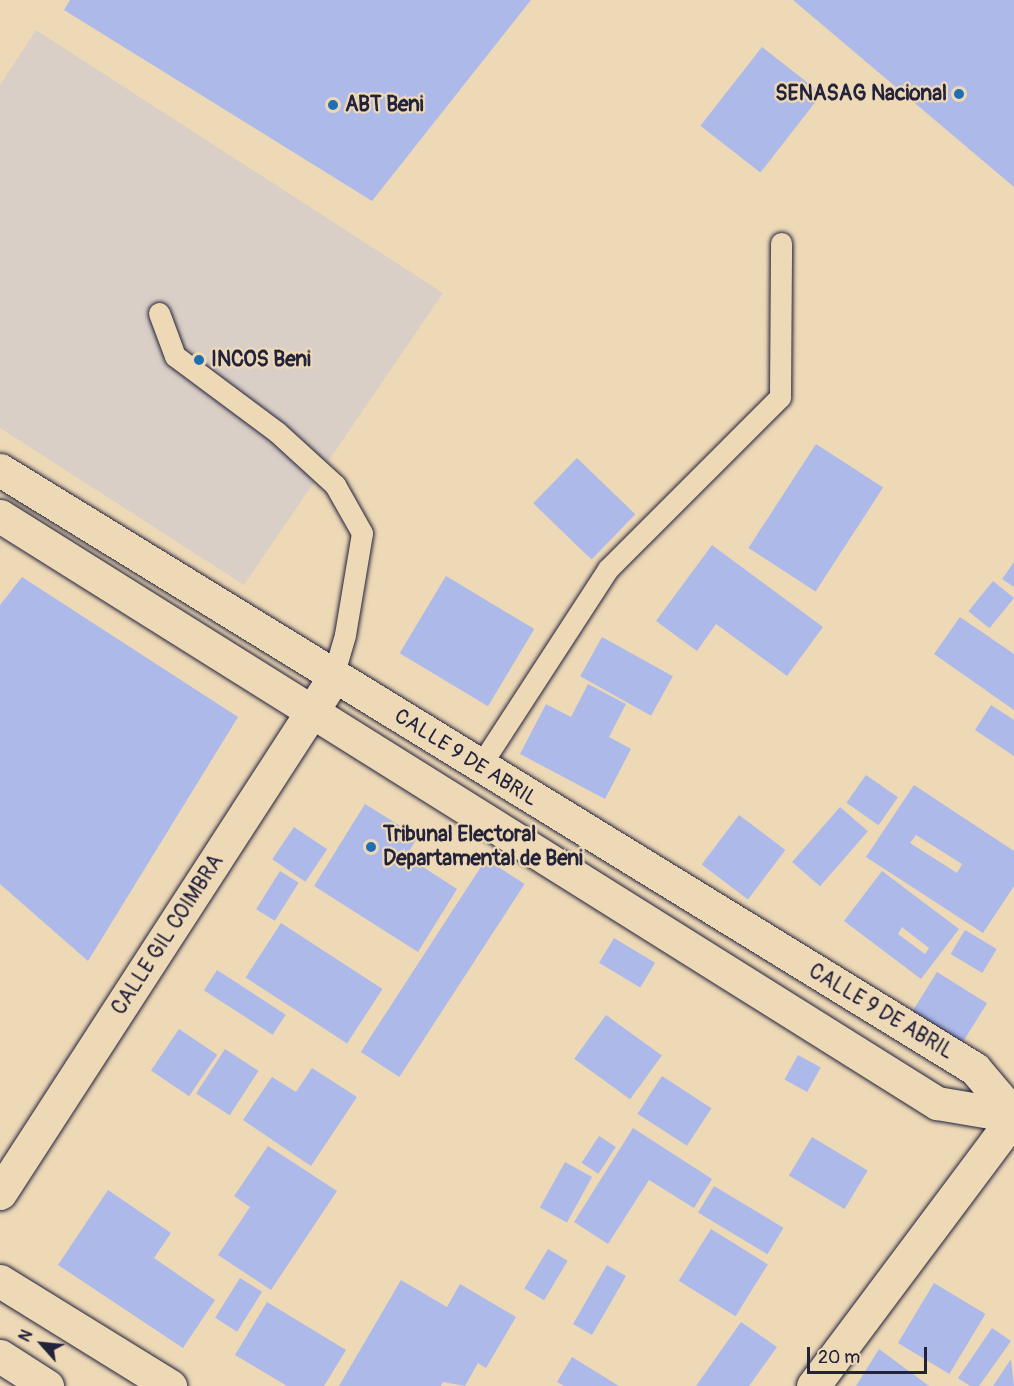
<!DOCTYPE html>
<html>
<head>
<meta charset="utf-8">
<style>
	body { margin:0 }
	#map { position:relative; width:1014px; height:1386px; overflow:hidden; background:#eed9b7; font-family:Pangolin,sans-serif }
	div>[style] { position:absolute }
	.built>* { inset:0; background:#dacfc6 }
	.building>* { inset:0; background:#acb9e9; transform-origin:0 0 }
	.roads { filter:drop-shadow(0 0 2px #22223b) drop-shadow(0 0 2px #22223b) }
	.service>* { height:21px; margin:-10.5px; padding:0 10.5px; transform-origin:10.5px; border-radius:10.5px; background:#eed9b7 }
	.minor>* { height:33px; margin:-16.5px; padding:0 16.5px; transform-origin:16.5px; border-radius:16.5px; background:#eed9b7 }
	.primary>* { height:33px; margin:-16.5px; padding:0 16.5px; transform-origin:16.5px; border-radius:16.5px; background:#eed9b7 }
	.dots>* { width:16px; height:16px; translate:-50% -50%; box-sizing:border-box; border:3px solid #eed9b7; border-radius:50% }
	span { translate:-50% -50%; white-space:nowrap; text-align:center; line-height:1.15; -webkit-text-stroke:4.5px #eed9b7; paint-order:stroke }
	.poi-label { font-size:21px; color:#22223b; font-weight:700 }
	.right { translate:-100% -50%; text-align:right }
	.left { translate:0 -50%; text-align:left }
	.street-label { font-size:21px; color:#22223b }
	.north { position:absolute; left:12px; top:1314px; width:60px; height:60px; -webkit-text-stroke:4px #eed9b7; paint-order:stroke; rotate:297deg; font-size:16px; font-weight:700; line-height:24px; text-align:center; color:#22223b }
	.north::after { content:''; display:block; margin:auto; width:21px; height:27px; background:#22223b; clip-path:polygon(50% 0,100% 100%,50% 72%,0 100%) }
	.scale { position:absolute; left:807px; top:1347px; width:120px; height:27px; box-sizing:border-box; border:3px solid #22223b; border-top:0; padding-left:8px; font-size:18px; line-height:21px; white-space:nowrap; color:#22223b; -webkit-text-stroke:4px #eed9b7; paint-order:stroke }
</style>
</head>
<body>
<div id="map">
	<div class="built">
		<div style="clip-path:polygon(36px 30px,443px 293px,244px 585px,0 428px,0 85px)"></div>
	</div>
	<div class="building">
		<div style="clip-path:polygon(70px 0,531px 0,372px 201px,64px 10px)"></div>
		<div style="clip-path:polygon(793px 0,1014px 0,1014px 187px)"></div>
		<div style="left:762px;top:47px;width:76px;height:100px;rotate:38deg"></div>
		<div style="left:816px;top:444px;width:80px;height:124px;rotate:33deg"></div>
		<div style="left:577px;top:458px;width:81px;height:63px;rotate:44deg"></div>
		<div style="clip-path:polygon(712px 545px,823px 627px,787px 676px,716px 624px,697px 651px,656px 621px)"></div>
		<div style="clip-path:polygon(1014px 562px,1014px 587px,1002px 579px)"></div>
		<div style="left:446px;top:576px;width:103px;height:90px;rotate:31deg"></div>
		<div style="clip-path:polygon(22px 577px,238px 717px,88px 961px,0 884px,0 605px)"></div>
		<div style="left:993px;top:581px;width:27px;height:39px;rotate:39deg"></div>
		<div style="clip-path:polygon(960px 617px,1014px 654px,1014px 710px,934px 654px)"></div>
		<div style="left:602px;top:637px;width:81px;height:45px;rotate:29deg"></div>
		<div style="clip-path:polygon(588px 684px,626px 704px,609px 737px,631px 749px,605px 799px,520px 754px,546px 704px,571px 717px)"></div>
		<div style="clip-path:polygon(991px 705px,1014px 720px,1014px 756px,975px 730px)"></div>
		<div style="left:866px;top:775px;width:39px;height:34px;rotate:35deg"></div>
		<div style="clip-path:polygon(evenodd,914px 785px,1014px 851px,1014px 886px,983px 933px,866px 857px,914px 785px,916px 835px,962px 864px,957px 873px,910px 843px,916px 835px)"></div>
		<div style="clip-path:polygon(365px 804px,418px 837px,406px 856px,457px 889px,418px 952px,314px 886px)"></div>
		<div style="left:840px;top:807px;width:37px;height:73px;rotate:41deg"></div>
		<div style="left:739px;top:815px;width:58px;height:62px;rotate:37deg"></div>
		<div style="left:294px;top:827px;width:40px;height:39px;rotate:34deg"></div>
		<div style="left:486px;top:859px;width:46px;height:230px;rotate:33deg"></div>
		<div style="left:280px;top:871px;width:22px;height:45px;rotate:32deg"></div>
		<div style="clip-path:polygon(evenodd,882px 871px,959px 929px,921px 979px,844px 921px,882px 871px,902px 927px,929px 948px,925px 954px,898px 934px,902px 927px)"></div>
		<div style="left:281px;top:923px;width:121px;height:65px;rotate:33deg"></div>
		<div style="left:965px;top:930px;width:37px;height:28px;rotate:31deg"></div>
		<div style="left:614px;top:938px;width:48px;height:29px;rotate:31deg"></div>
		<div style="left:217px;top:970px;width:82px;height:24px;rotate:33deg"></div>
		<div style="left:937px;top:972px;width:59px;height:49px;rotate:32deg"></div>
		<div style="left:606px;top:1015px;width:69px;height:54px;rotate:36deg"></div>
		<div style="left:179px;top:1029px;width:46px;height:50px;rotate:34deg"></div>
		<div style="left:225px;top:1049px;width:40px;height:53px;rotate:33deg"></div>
		<div style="left:798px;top:1055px;width:26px;height:28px;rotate:29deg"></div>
		<div style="clip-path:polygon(312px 1068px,357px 1097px,311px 1166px,243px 1120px,272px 1077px,296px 1092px)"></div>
		<div style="left:662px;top:1076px;width:59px;height:45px;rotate:33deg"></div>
		<div style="clip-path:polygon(633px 1128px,712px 1179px,694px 1208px,649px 1180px,608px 1244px,574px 1222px)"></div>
		<div style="left:599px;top:1136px;width:20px;height:32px;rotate:33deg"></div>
		<div style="left:812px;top:1137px;width:65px;height:45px;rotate:31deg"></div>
		<div style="clip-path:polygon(268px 1146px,337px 1191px,271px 1290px,218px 1255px,250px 1207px,234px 1196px)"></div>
		<div style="left:565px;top:1162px;width:31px;height:52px;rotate:29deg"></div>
		<div style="left:714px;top:1186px;width:81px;height:31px;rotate:31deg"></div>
		<div style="clip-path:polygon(108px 1190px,171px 1233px,154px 1258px,215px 1300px,183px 1348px,58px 1265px)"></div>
		<div style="left:711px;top:1229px;width:67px;height:61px;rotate:32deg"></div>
		<div style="left:548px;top:1249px;width:23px;height:46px;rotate:31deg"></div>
		<div style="left:607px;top:1265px;width:22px;height:68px;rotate:30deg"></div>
		<div style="left:240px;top:1278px;width:26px;height:47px;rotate:32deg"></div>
		<div style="clip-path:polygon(401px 1280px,447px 1307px,460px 1284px,516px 1317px,486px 1368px,478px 1363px,465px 1386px,443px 1382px,441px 1386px,339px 1386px)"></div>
		<div style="left:934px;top:1283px;width:60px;height:70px;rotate:31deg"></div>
		<div style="clip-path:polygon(267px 1302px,346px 1350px,324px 1386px,287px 1386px,235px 1355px)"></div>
		<div style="clip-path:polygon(741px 1322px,777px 1347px,749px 1386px,696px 1386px)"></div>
		<div style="clip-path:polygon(992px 1328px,1011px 1341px,979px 1386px,970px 1386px,958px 1378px)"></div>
		<div style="clip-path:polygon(879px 1349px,929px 1386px,856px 1386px)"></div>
		<div style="clip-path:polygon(572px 1357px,619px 1386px,564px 1386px,557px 1382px)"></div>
		<div style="clip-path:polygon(1011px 1359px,1014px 1386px,993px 1386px)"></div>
	</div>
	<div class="roads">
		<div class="service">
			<div style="left:159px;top:313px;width:46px;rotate:69.6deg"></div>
			<div style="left:175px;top:356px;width:127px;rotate:36.7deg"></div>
			<div style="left:277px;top:432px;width:79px;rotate:42.4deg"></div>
			<div style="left:335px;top:485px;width:55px;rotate:60.6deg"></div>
			<div style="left:362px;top:533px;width:103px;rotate:99.5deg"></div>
			<div style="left:345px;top:635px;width:43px;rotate:106.3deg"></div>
			<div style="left:480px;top:766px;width:235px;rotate:-57deg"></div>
			<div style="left:608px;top:569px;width:243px;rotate:-45deg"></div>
			<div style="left:780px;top:397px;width:154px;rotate:-89.6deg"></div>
		</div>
		<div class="minor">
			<div style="left:0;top:470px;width:1144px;rotate:31.56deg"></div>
			<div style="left:975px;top:1069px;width:60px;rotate:49.7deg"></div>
			<div style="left:0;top:516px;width:1106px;rotate:32.07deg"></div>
			<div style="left:937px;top:1103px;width:78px;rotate:9.6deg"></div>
			<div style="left:0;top:1193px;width:598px;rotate:-57.08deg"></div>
			<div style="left:813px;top:1386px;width:336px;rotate:-53.2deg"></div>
		</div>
		<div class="primary">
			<div style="left:0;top:1281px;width:200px;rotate:31.7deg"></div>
			<div style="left:0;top:1356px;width:56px;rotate:32.6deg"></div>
		</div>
	</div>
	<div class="dots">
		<div style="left:959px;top:94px;background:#1f6fb2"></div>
		<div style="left:333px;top:105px;background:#1f6fb2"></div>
		<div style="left:199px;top:360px;background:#1f6fb2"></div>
		<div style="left:371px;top:847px;background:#1f6fb2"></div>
	</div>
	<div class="poi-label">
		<span class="right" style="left:947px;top:94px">SENASAG Nacional</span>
		<span class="left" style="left:345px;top:105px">ABT Beni</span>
		<span class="left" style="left:211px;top:360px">INCOS Beni</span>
		<span class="left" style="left:383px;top:847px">Tribunal Electoral<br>Departamental de Beni</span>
	</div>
	<div class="street-label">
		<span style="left:466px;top:758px;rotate:32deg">CALLE 9 DE ABRIL</span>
		<span style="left:168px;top:935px;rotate:-57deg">CALLE GIL COIMBRA</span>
		<span style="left:881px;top:1012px;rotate:31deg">CALLE 9 DE ABRIL</span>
	</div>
	<div class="north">N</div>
	<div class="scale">20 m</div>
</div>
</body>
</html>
